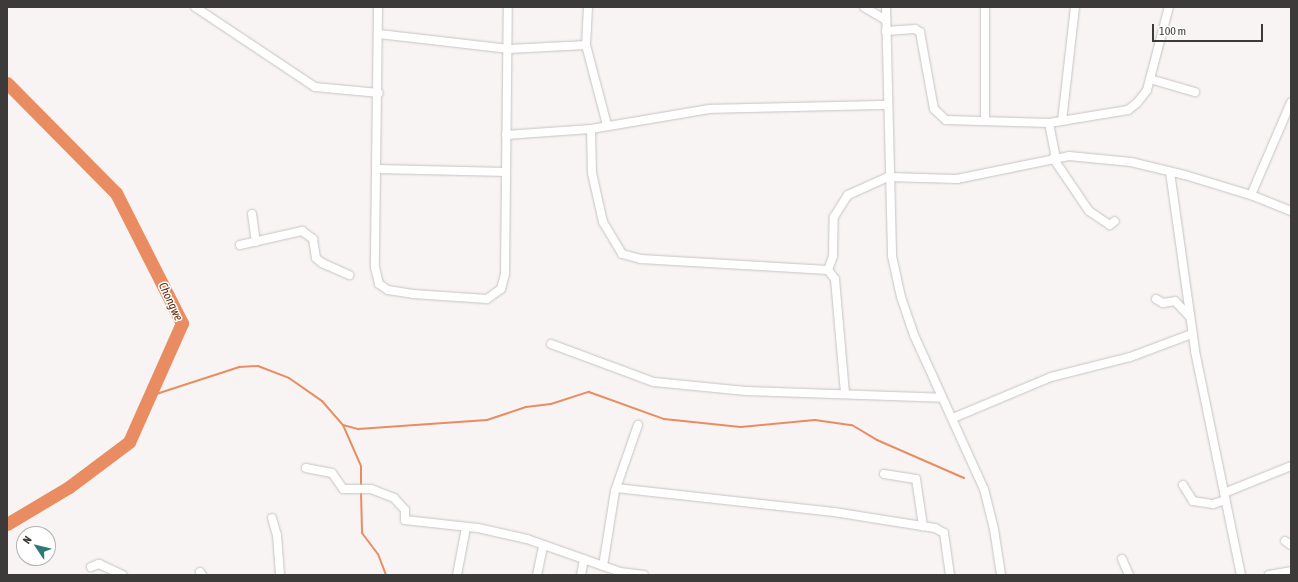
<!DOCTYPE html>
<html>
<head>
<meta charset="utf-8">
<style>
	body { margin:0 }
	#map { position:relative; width:1298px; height:582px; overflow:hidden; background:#f8f4f3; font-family:"Asap Condensed",sans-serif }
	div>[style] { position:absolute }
	.stream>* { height:2px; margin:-1px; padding:0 1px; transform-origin:1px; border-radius:1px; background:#ea8c61 }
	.river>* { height:13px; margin:-6.5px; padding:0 6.5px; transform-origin:6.5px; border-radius:6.5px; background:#ea8c61 }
	.roads { filter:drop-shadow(0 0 1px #c6c3c2) drop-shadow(0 0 1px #c6c3c2) }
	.minor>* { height:8px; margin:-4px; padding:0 4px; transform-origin:4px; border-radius:4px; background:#fff }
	span { translate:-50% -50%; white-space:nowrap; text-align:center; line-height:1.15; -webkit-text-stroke:3px #fff; paint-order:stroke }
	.water-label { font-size:12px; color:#632807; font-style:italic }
	.frame { position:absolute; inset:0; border:8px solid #3c3b3a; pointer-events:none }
	.north { position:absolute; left:16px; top:526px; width:40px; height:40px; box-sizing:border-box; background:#fff; border:1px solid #b1b1b0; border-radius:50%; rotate:305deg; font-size:11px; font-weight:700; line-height:16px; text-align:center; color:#3c3b3a }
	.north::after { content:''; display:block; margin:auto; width:14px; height:18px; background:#2f7878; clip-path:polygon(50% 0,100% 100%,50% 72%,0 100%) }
	.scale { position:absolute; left:1152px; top:24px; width:111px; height:18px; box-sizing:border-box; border:2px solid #3c3b3a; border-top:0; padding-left:5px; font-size:12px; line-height:14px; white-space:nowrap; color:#3c3b3a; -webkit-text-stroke:3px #fff; paint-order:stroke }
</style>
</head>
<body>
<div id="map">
	<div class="stream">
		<div style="left:150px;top:396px;width:94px;rotate:-18deg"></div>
		<div style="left:239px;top:367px;width:19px;rotate:-3deg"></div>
		<div style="left:258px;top:366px;width:33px;rotate:21deg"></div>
		<div style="left:289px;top:378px;width:40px;rotate:34.9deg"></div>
		<div style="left:322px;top:401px;width:32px;rotate:49deg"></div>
		<div style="left:343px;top:425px;width:45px;rotate:66.3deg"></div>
		<div style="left:361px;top:466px;width:20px;rotate:90deg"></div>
		<div style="left:343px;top:425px;width:16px;rotate:15deg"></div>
		<div style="left:358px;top:429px;width:129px;rotate:-4deg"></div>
		<div style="left:487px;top:420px;width:41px;rotate:-18.4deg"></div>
		<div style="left:526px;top:407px;width:25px;rotate:-7deg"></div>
		<div style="left:551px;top:404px;width:40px;rotate:-18deg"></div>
		<div style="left:589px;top:392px;width:80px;rotate:19.8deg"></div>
		<div style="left:664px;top:419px;width:77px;rotate:5.9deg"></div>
		<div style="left:741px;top:427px;width:74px;rotate:-5.4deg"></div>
		<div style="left:815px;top:420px;width:37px;rotate:8deg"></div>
		<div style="left:852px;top:425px;width:29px;rotate:31deg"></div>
		<div style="left:877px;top:440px;width:95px;rotate:23.6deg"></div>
		<div style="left:361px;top:491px;width:42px;rotate:88.6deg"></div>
		<div style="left:362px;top:533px;width:26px;rotate:53deg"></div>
		<div style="left:378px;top:554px;width:22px;rotate:69deg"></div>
	</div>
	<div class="river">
		<div style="left:7px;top:83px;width:155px;rotate:45.3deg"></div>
		<div style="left:116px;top:193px;width:146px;rotate:63.1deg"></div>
		<div style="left:182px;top:323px;width:130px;rotate:114deg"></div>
		<div style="left:129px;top:442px;width:75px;rotate:143.1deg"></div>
		<div style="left:69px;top:487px;width:72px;rotate:149.2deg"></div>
	</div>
	<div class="roads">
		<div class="minor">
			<div style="left:195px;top:7px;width:144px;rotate:33.7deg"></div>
			<div style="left:315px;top:87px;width:64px;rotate:5.4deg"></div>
			<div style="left:378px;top:7px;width:260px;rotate:90.7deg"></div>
			<div style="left:375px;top:267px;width:17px;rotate:77deg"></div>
			<div style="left:379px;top:284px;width:11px;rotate:34deg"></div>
			<div style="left:388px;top:290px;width:25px;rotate:9deg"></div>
			<div style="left:413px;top:294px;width:74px;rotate:3.9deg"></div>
			<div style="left:487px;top:299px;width:17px;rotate:-36deg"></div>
			<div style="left:501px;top:289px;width:16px;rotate:-75deg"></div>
			<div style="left:505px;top:274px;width:267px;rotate:-89.4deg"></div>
			<div style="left:588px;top:7px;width:38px;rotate:93deg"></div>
			<div style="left:586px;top:45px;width:83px;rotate:75.3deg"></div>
			<div style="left:864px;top:7px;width:26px;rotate:31deg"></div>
			<div style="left:886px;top:7px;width:249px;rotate:88.6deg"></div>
			<div style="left:892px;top:256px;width:42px;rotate:77.6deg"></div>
			<div style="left:901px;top:297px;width:40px;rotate:71.1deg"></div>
			<div style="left:914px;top:335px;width:169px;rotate:65.6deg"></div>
			<div style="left:984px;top:489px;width:41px;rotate:76deg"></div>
			<div style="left:994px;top:529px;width:47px;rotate:81.3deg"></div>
			<div style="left:985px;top:7px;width:113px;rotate:90deg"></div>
			<div style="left:886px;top:31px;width:29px;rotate:-4deg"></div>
			<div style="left:915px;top:29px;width:6px;rotate:31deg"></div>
			<div style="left:920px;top:32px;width:78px;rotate:79.7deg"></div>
			<div style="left:934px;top:109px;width:16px;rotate:43deg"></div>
			<div style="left:946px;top:120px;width:103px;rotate:1.7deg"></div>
			<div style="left:1049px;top:123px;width:80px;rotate:-9.3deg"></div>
			<div style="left:1128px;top:110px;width:11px;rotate:-38deg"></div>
			<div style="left:1137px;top:103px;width:16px;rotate:-52deg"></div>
			<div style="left:1147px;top:90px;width:86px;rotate:-75.2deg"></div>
			<div style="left:379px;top:34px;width:131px;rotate:6.6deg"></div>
			<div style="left:509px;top:49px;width:77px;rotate:-3deg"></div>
			<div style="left:1150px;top:79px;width:47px;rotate:16.1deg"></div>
			<div style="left:1062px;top:121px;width:115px;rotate:-83.5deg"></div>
			<div style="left:1049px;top:123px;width:36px;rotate:79deg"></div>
			<div style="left:591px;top:129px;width:120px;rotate:-9.6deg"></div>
			<div style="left:709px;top:109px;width:178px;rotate:-1.3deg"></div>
			<div style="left:506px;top:135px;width:85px;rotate:-4deg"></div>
			<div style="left:591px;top:129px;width:44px;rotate:88.7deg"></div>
			<div style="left:592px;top:173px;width:50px;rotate:77.3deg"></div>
			<div style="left:603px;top:222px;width:37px;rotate:59deg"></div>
			<div style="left:622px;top:254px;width:20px;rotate:15deg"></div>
			<div style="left:641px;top:259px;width:187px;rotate:3.4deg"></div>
			<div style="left:828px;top:270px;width:11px;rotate:52deg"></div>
			<div style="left:835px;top:279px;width:114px;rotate:85deg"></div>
			<div style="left:1053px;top:158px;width:64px;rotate:55.8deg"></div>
			<div style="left:1089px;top:211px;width:25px;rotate:34deg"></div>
			<div style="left:1110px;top:225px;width:6px;rotate:-39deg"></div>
			<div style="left:378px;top:169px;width:128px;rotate:1.3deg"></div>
			<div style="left:1170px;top:172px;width:181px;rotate:82deg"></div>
			<div style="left:1195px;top:351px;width:229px;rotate:78.4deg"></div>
			<div style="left:1251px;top:195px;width:101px;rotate:-66.7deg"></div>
			<div style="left:252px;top:214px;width:28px;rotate:82deg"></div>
			<div style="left:240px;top:245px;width:64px;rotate:-12.7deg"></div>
			<div style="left:302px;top:231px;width:14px;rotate:36deg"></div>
			<div style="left:313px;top:239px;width:19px;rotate:81deg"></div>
			<div style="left:316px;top:258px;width:8px;rotate:40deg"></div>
			<div style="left:322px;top:263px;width:30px;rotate:24deg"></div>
			<div style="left:828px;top:270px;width:15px;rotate:-70deg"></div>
			<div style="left:833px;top:256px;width:39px;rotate:-89deg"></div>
			<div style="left:834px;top:217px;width:26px;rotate:-58deg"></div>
			<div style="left:848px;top:195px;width:44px;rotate:-24.2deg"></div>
			<div style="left:888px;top:177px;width:69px;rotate:1.7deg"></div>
			<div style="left:957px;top:179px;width:114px;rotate:-11.6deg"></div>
			<div style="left:1069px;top:156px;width:62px;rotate:5.5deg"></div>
			<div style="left:1131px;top:162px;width:56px;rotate:13.5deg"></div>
			<div style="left:1185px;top:175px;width:69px;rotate:16.9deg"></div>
			<div style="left:1251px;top:195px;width:43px;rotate:21.8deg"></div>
			<div style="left:1156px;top:299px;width:8px;rotate:30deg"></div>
			<div style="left:1163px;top:303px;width:12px;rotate:-9deg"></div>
			<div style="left:1175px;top:301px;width:21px;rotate:47deg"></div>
			<div style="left:551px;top:344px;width:110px;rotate:20.3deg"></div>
			<div style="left:654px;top:382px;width:92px;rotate:5.6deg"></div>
			<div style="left:746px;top:391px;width:196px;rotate:2deg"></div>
			<div style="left:953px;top:418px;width:106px;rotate:-22.7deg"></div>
			<div style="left:1051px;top:377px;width:81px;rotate:-14.2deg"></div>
			<div style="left:1130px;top:357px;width:66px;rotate:-20.4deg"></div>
			<div style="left:306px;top:468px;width:26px;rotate:11deg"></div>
			<div style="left:332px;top:473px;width:19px;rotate:55deg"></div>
			<div style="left:343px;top:489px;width:28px"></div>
			<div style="left:371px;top:489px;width:25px;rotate:21deg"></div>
			<div style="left:394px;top:498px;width:16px;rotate:47deg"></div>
			<div style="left:405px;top:510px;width:10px;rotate:90deg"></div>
			<div style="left:405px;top:520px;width:73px;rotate:6.3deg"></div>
			<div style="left:478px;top:528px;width:50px;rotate:12.7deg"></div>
			<div style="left:527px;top:539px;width:99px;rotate:19.5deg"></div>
			<div style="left:620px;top:572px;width:24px;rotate:7deg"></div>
			<div style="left:884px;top:474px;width:32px;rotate:9deg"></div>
			<div style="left:916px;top:479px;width:48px;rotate:81.5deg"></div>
			<div style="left:1183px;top:485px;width:19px;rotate:58deg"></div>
			<div style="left:1193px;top:501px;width:20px;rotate:9deg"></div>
			<div style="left:1213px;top:504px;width:13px;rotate:-18deg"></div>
			<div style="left:616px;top:488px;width:219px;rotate:6.3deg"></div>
			<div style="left:834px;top:512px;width:102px;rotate:9deg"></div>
			<div style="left:935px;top:528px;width:10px;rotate:29deg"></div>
			<div style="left:944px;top:533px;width:42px;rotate:81.9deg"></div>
			<div style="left:1224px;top:493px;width:72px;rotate:-21.9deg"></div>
			<div style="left:272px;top:518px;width:18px;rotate:74deg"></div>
			<div style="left:277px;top:535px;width:40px;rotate:85.7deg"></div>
			<div style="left:1285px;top:541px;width:7px;rotate:34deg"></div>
			<div style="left:1122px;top:559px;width:17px;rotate:66deg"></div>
			<div style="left:603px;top:566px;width:76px;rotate:-80.9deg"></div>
			<div style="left:615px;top:491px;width:70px;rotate:-70.8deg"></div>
			<div style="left:91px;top:567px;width:9px;rotate:-21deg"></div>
			<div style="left:99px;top:564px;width:26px;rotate:25deg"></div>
			<div style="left:200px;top:572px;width:4px;rotate:56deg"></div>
			<div style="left:457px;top:575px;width:48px;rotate:-79.2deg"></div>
			<div style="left:537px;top:575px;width:29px;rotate:-78deg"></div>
			<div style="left:581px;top:575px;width:15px;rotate:-79deg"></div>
			<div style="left:1269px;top:575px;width:22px;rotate:-10deg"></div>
		</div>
	</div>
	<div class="water-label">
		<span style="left:170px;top:302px;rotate:65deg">Chongwe</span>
	</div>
	<div class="frame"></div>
	<div class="north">N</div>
	<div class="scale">100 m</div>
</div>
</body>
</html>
